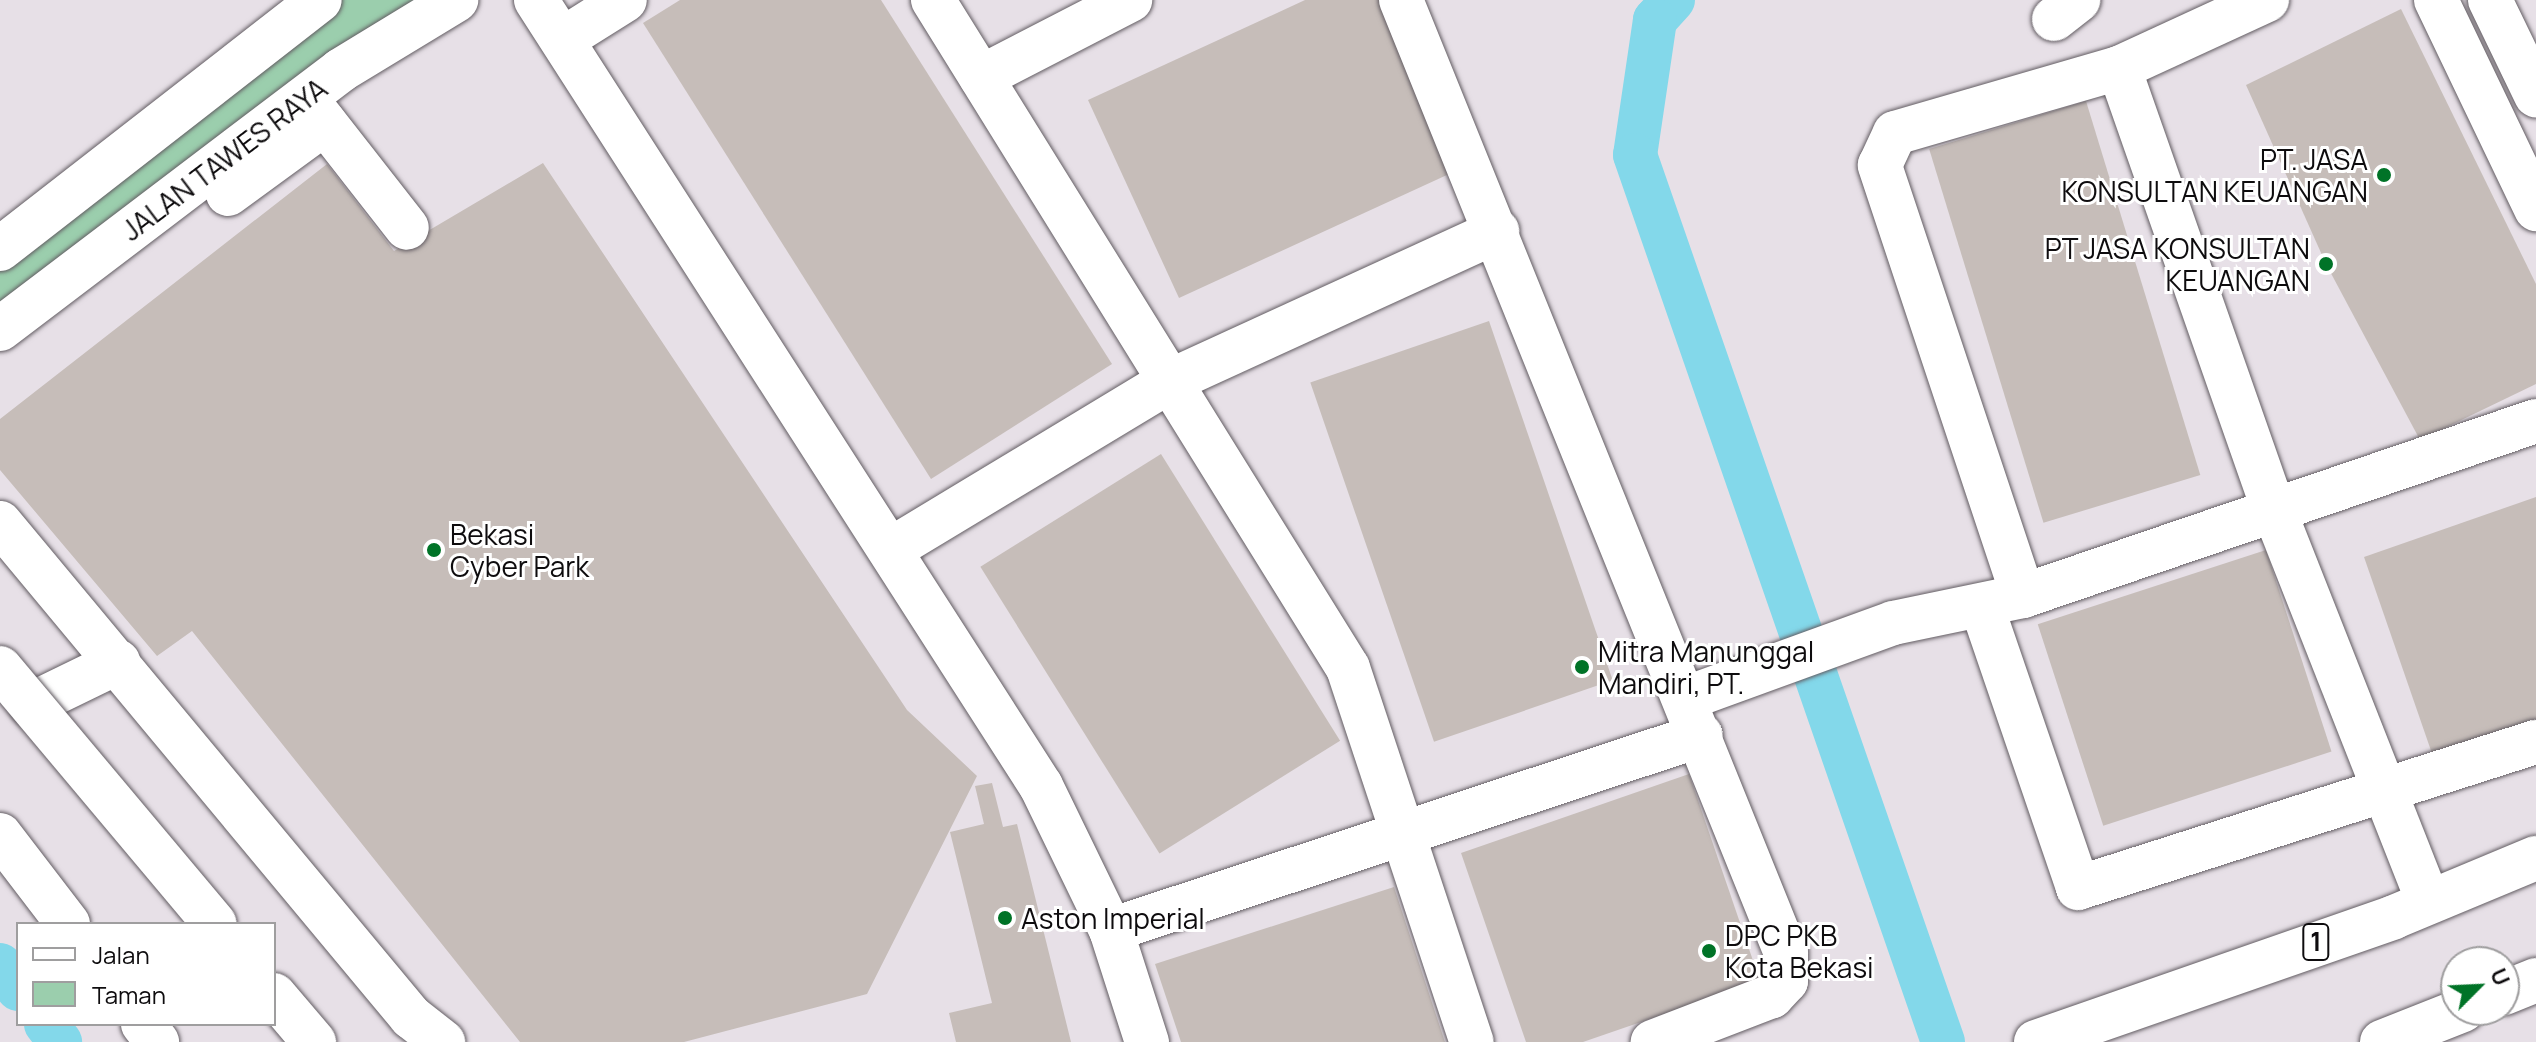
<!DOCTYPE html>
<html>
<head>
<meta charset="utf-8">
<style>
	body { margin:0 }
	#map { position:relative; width:2536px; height:1042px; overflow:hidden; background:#e7e0e7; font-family:Manrope,sans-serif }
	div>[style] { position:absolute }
	.green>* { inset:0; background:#9bcead }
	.canal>* { height:44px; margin:-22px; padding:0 22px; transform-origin:22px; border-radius:22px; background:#83d8ea }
	.building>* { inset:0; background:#c6bdb9; transform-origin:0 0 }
	.roads { filter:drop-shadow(0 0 2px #625c62) drop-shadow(0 0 2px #625c62) }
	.minor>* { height:44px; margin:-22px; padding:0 22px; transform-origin:22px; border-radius:22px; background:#fff }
	.highway>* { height:44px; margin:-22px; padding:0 22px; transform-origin:22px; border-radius:22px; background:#fff }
	.bridges { filter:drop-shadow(0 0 2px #625c62) drop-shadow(0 0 2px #625c62) }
	.highway-bridge>* { height:44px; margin:-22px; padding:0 22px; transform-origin:22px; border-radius:22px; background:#fff }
	.dots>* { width:22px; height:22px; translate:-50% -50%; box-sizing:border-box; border:4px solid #fff; border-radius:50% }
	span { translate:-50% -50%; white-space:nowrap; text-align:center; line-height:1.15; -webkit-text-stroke:6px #fff; paint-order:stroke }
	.shield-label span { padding:2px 6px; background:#fff; border:2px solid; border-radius:6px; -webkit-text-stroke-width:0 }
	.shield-label { font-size:26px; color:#0e0c0e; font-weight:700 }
	.street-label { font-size:28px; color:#0e0c0e }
	.poi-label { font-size:28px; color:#0e0c0e }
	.right { translate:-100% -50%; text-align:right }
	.left { translate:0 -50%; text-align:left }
	.legend { position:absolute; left:16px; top:922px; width:260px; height:104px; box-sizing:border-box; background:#fff; border:2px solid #9f9e9f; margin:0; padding:10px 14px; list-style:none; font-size:24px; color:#0e0c0e }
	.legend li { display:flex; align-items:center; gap:16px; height:40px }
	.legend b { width:40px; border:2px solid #9f9e9f }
	.north { position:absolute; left:2440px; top:946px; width:80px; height:80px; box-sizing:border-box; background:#fff; border:2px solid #9f9e9f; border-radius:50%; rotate:66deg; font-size:22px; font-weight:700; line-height:32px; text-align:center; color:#0e0c0e }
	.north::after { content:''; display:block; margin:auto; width:28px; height:36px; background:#007327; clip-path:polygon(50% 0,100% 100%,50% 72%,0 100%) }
</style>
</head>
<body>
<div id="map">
	<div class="green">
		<div style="clip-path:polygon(320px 0,456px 0,0 328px,0 249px)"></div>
	</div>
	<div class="canal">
		<div style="left:1673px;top:0;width:27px;rotate:132deg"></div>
		<div style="left:1655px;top:20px;width:136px;rotate:98.4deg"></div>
		<div style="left:1635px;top:155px;width:939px;rotate:70.85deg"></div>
		<div style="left:0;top:965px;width:30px;rotate:53deg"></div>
		<div style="left:46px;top:1024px;width:23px;rotate:52deg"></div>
	</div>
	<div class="building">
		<div style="clip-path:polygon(680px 0,881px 0,1112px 364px,931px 479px,643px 23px)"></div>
		<div style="clip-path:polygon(1305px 0,1383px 0,1460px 169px,1179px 298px,1088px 100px)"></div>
		<div style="clip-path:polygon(2401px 9px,2536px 284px,2536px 384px,2420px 440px,2326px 264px,2246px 85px)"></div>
		<div style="left:2086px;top:101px;width:391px;height:164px;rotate:73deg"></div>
		<div style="clip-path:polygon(543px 163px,907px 710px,977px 776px,867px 994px,684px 1042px,520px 1042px,192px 631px,157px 656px,0 470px,0 419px,327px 164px,394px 251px)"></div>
		<div style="left:1489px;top:321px;width:380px;height:189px;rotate:71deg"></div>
		<div style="left:1161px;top:454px;width:338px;height:213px;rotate:58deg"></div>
		<div style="clip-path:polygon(2536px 497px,2536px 734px,2437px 768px,2364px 557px)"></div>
		<div style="left:2266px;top:550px;width:212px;height:240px;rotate:72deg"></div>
		<div style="clip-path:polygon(1689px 774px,1760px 981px,1583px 1042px,1526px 1042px,1461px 853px)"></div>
		<div style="clip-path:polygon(992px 783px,1003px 827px,1017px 824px,1071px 1042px,956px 1042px,949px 1013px,992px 1003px,950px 832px,984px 824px,975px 786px)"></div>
		<div style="clip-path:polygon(1394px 887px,1445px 1042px,1181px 1042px,1155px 964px)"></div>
	</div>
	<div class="roads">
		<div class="minor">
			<div style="left:536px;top:0;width:934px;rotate:57.28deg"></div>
			<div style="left:1041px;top:786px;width:160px;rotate:64.1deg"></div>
			<div style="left:1111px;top:930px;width:118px;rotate:72.2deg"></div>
			<div style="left:933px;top:0;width:786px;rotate:58.15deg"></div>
			<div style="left:1348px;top:668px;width:394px;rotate:71.7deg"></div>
			<div style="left:1401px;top:0;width:1028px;rotate:68deg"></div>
			<div style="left:1786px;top:953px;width:28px;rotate:90deg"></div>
			<div style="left:1786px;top:981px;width:21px;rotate:133deg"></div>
			<div style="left:1772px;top:996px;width:128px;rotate:158.9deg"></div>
			<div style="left:2436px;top:0;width:232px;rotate:64.4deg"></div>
			<div style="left:2490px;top:0;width:106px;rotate:64.2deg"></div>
			<div style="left:2054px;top:19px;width:31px;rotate:-38deg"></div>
			<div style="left:563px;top:39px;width:73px;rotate:-32.2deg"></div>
			<div style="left:2119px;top:68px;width:468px;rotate:70.7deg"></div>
			<div style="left:2274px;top:510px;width:419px;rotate:68.5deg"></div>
			<div style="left:981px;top:77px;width:168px;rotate:-27.3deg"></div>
			<div style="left:307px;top:100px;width:162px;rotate:52deg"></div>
			<div style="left:228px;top:194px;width:120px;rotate:-36.2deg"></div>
			<div style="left:0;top:249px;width:405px;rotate:-37.9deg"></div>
			<div style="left:0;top:329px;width:428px;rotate:-37.2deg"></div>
			<div style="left:341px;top:70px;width:135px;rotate:-31.3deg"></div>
			<div style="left:0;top:523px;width:643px;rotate:50.24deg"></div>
			<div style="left:411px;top:1017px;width:41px;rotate:38deg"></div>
			<div style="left:893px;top:548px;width:323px;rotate:-31.1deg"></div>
			<div style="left:1170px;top:381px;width:360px;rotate:-24.6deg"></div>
			<div style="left:2023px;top:596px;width:454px;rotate:-108.4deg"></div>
			<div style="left:1880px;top:165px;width:35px;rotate:-65deg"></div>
			<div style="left:1895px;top:133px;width:233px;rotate:-16.2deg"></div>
			<div style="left:2119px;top:68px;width:163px;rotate:-24.7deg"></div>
			<div style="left:1982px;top:607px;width:297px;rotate:71.1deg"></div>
			<div style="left:2078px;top:888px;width:481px;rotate:-17.7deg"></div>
			<div style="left:1687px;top:698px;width:219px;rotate:-20deg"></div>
			<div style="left:1893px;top:623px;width:133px;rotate:-11.7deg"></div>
			<div style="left:2023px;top:596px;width:542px;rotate:-18.84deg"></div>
			<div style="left:32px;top:704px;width:96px;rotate:-26deg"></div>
			<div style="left:1111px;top:930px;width:621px;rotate:-18.29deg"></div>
		</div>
		<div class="highway">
			<div style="left:0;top:835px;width:112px;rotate:52.6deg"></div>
			<div style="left:2504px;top:993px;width:35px;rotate:-22deg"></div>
			<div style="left:143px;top:1024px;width:23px;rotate:52deg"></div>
			<div style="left:2036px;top:1042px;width:379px;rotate:-19.2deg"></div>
			<div style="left:2394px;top:917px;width:154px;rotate:-22.6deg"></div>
			<div style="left:2382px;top:1042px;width:87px;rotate:-21.6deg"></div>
		</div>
	</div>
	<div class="bridges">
		<div class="highway-bridge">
			<div style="left:0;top:668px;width:334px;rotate:50deg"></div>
			<div style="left:274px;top:995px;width:62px;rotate:49.6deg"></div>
		</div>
	</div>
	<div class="dots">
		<div style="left:2384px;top:175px;background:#007327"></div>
		<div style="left:2326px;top:264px;background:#007327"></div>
		<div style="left:434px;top:550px;background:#007327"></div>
		<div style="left:1582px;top:667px;background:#007327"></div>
		<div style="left:1005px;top:918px;background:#007327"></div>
		<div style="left:1709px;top:951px;background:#007327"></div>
	</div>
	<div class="shield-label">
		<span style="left:2316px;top:942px">1</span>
	</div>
	<div class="street-label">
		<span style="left:224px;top:159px;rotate:-37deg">JALAN TAWES RAYA</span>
	</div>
	<div class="poi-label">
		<span class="right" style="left:2368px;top:175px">PT. JASA<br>KONSULTAN KEUANGAN</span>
		<span class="right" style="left:2310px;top:264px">PT JASA KONSULTAN<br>KEUANGAN</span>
		<span class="left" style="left:450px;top:550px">Bekasi<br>Cyber Park</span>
		<span class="left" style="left:1598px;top:667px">Mitra Manunggal<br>Mandiri, PT.</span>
		<span class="left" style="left:1021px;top:918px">Aston Imperial</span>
		<span class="left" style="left:1725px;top:951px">DPC PKB<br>Kota Bekasi</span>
	</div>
	<ul class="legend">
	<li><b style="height:10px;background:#fff"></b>Jalan</li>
	<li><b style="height:22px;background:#9bcead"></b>Taman</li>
	</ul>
	<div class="north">U</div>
</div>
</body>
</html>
